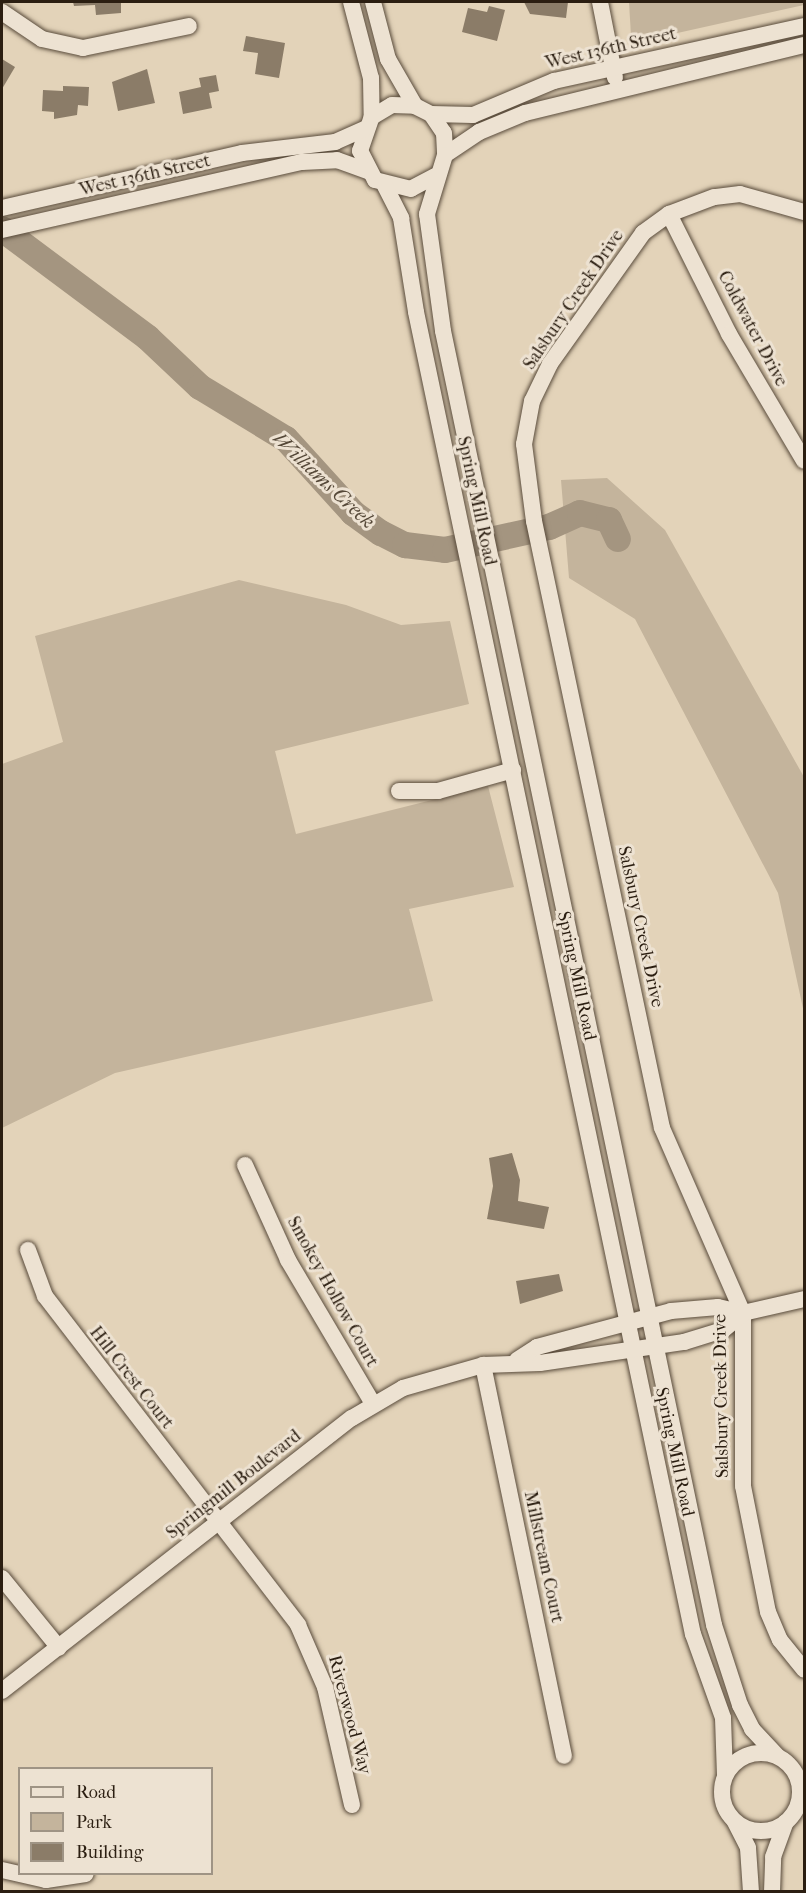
<!DOCTYPE html>
<html>
<head>
<meta charset="utf-8">
<style>
	body { margin:0 }
	#map { position:relative; width:806px; height:1893px; overflow:hidden; background:#e3d3b9; font-family:"IM FELL French Canon",serif }
	div>[style] { position:absolute }
	.green>* { inset:0; background:#c4b49c }
	.river>* { height:26px; margin:-13px; padding:0 13px; transform-origin:13px; border-radius:13px; background:#a49580 }
	.building>* { inset:0; background:#8b7c68 }
	.roads { filter:drop-shadow(0 0 2px #594b3b) drop-shadow(0 0 2px #594b3b) }
	.minor>* { height:16px; margin:-8px; padding:0 8px; transform-origin:8px; border-radius:8px; background:#ede2d2 }
	.minor>.ring { margin:-8px; padding:0; box-sizing:content-box; background:none; border:16px solid #ede2d2; border-radius:50% }
	span { translate:-50% -50%; white-space:nowrap; text-align:center; line-height:1.15; -webkit-text-stroke:6px #ede2d2; paint-order:stroke }
	.street-label { font-size:18px; color:#2b1e11 }
	.water-label { font-size:20px; color:#554838; font-style:italic }
	.frame { position:absolute; inset:0; border:3px solid #2b1e11; pointer-events:none }
	.legend { position:absolute; left:18px; top:1767px; width:195px; height:108px; box-sizing:border-box; background:#ede2d2; border:2px solid #9f9485; margin:0; padding:8px 10px; list-style:none; font-size:18px; color:#2b1e11 }
	.legend li { display:flex; align-items:center; gap:12px; height:30px }
	.legend b { width:30px; border:2px solid #9f9485 }
</style>
</head>
<body>
<div id="map">
	<div class="green">
		<div style="clip-path:polygon(629px 2px,804px 2px,804px 5px,646px 40px,631px 36px)"></div>
		<div style="clip-path:polygon(607px 478px,665px 530px,804px 777px,804px 1013px,778px 893px,635px 619px,569px 578px,561px 480px)"></div>
		<div style="clip-path:polygon(239px 580px,346px 605px,401px 625px,450px 621px,469px 704px,275px 751px,296px 834px,488px 786px,514px 887px,409px 909px,433px 1001px,115px 1073px,2px 1128px,2px 764px,63px 742px,35px 636px)"></div>
	</div>
	<div class="river">
		<div style="left:2px;top:229px;width:182px;rotate:36.7deg"></div>
		<div style="left:148px;top:338px;width:71px;rotate:43.3deg"></div>
		<div style="left:200px;top:387px;width:100px;rotate:31.2deg"></div>
		<div style="left:286px;top:439px;width:100px;rotate:47.8deg"></div>
		<div style="left:353px;top:513px;width:34px;rotate:36deg"></div>
		<div style="left:381px;top:533px;width:27px;rotate:27deg"></div>
		<div style="left:405px;top:545px;width:40px;rotate:7.1deg"></div>
		<div style="left:445px;top:550px;width:107px;rotate:-12.5deg"></div>
		<div style="left:549px;top:527px;width:34px;rotate:-24deg"></div>
		<div style="left:580px;top:513px;width:30px;rotate:14deg"></div>
		<div style="left:609px;top:520px;width:21px;rotate:65deg"></div>
	</div>
	<div class="building">
		<div style="clip-path:polygon(73px 2px,121px 2px,121px 13px,96px 15px,95px 5px,74px 6px)"></div>
		<div style="clip-path:polygon(524px 2px,568px 2px,566px 18px,530px 14px)"></div>
		<div style="clip-path:polygon(489px 6px,505px 10px,497px 41px,462px 32px,468px 8px,487px 12px)"></div>
		<div style="clip-path:polygon(246px 36px,285px 43px,279px 78px,255px 74px,258px 53px,243px 51px)"></div>
		<div style="clip-path:polygon(2px 59px,15px 67px,2px 89px)"></div>
		<div style="clip-path:polygon(147px 69px,155px 103px,118px 111px,112px 82px)"></div>
		<div style="clip-path:polygon(216px 75px,219px 91px,209px 93px,212px 108px,183px 114px,179px 92px,201px 87px,199px 78px)"></div>
		<div style="clip-path:polygon(63px 86px,89px 87px,88px 106px,78px 105px,77px 115px,54px 119px,54px 112px,42px 111px,43px 90px,63px 91px)"></div>
		<div style="clip-path:polygon(512px 1153px,520px 1180px,518px 1201px,549px 1207px,544px 1229px,487px 1219px,493px 1186px,489px 1158px)"></div>
		<div style="clip-path:polygon(559px 1274px,563px 1291px,520px 1304px,516px 1281px)"></div>
	</div>
	<div class="roads">
		<div class="minor">
			<div style="left:351px;top:2px;width:79px;rotate:75.3deg"></div>
			<div style="left:371px;top:78px;width:39px;rotate:89deg"></div>
			<div style="left:373px;top:2px;width:59px;rotate:75.3deg"></div>
			<div style="left:388px;top:59px;width:54px;rotate:60.1deg"></div>
			<div style="left:600px;top:2px;width:77px;rotate:78.8deg"></div>
			<div style="left:2px;top:12px;width:48px;rotate:34deg"></div>
			<div style="left:42px;top:39px;width:42px;rotate:12.4deg"></div>
			<div style="left:83px;top:48px;width:108px;rotate:-11.7deg"></div>
			<div style="left:431px;top:114px;width:42px;rotate:1.4deg"></div>
			<div style="left:473px;top:115px;width:88px;rotate:-22.8deg"></div>
			<div style="left:554px;top:81px;width:256px;rotate:-12.4deg"></div>
			<div style="left:445px;top:155px;width:41px;rotate:-34.1deg"></div>
			<div style="left:479px;top:132px;width:50px;rotate:-22.4deg"></div>
			<div style="left:525px;top:113px;width:287px;rotate:-13.7deg"></div>
			<div style="left:435px;top:176px;width:27px;rotate:152deg"></div>
			<div style="left:411px;top:189px;width:37px;rotate:-166deg"></div>
			<div style="left:375px;top:180px;width:33px;rotate:-117deg"></div>
			<div style="left:360px;top:151px;width:36px;rotate:-71deg"></div>
			<div style="left:372px;top:117px;width:23px;rotate:-31deg"></div>
			<div style="left:392px;top:105px;width:23px;rotate:2deg"></div>
			<div style="left:415px;top:106px;width:18px;rotate:27deg"></div>
			<div style="left:431px;top:114px;width:23px;rotate:56deg"></div>
			<div style="left:444px;top:133px;width:22px;rotate:87deg"></div>
			<div style="left:445px;top:155px;width:62px;rotate:107deg"></div>
			<div style="left:427px;top:214px;width:118px;rotate:82.2deg"></div>
			<div style="left:443px;top:331px;width:1322px;rotate:78.17deg"></div>
			<div style="left:714px;top:1625px;width:84px;rotate:72deg"></div>
			<div style="left:740px;top:1705px;width:27px;rotate:63deg"></div>
			<div style="left:752px;top:1729px;width:37px;rotate:47deg"></div>
			<div style="left:385px;top:186px;width:36px;rotate:63deg"></div>
			<div style="left:401px;top:218px;width:95px;rotate:80.9deg"></div>
			<div style="left:416px;top:312px;width:1351px;rotate:78.17deg"></div>
			<div style="left:693px;top:1634px;width:89px;rotate:70.3deg"></div>
			<div style="left:723px;top:1718px;width:57px;rotate:88deg"></div>
			<div style="left:2px;top:208px;width:246px;rotate:-12.9deg"></div>
			<div style="left:242px;top:153px;width:94px;rotate:-6.7deg"></div>
			<div style="left:335px;top:142px;width:32px;rotate:-24deg"></div>
			<div style="left:804px;top:212px;width:66px;rotate:-164.3deg"></div>
			<div style="left:740px;top:194px;width:26px;rotate:173deg"></div>
			<div style="left:714px;top:197px;width:48px;rotate:159.3deg"></div>
			<div style="left:669px;top:214px;width:32px;rotate:144deg"></div>
			<div style="left:643px;top:233px;width:161px;rotate:125.4deg"></div>
			<div style="left:550px;top:364px;width:41px;rotate:115.9deg"></div>
			<div style="left:532px;top:401px;width:44px;rotate:100.5deg"></div>
			<div style="left:524px;top:444px;width:78px;rotate:82.6deg"></div>
			<div style="left:534px;top:521px;width:620px;rotate:78.09deg"></div>
			<div style="left:662px;top:1128px;width:202px;rotate:66.4deg"></div>
			<div style="left:743px;top:1313px;width:173px;rotate:90deg"></div>
			<div style="left:743px;top:1486px;width:128px;rotate:78.8deg"></div>
			<div style="left:768px;top:1612px;width:30px;rotate:67deg"></div>
			<div style="left:780px;top:1640px;width:38px;rotate:51deg"></div>
			<div style="left:669px;top:214px;width:134px;rotate:63.4deg"></div>
			<div style="left:729px;top:334px;width:147px;rotate:59.4deg"></div>
			<div style="left:2px;top:230px;width:308px;rotate:-12.8deg"></div>
			<div style="left:302px;top:162px;width:35px;rotate:-3deg"></div>
			<div style="left:337px;top:160px;width:33px;rotate:20deg"></div>
			<div style="left:399px;top:791px;width:39px"></div>
			<div style="left:438px;top:791px;width:78px;rotate:-15.6deg"></div>
			<div style="left:245px;top:1165px;width:104px;rotate:65.6deg"></div>
			<div style="left:288px;top:1260px;width:167px;rotate:59.4deg"></div>
			<div style="left:28px;top:1250px;width:49px;rotate:69.7deg"></div>
			<div style="left:45px;top:1296px;width:415px;rotate:52.4deg"></div>
			<div style="left:298px;top:1625px;width:68px;rotate:66.5deg"></div>
			<div style="left:325px;top:1687px;width:121px;rotate:77.1deg"></div>
			<div style="left:517px;top:1360px;width:24px;rotate:-33deg"></div>
			<div style="left:537px;top:1347px;width:139px;rotate:-15deg"></div>
			<div style="left:671px;top:1311px;width:47px;rotate:-4.9deg"></div>
			<div style="left:718px;top:1307px;width:26px;rotate:13deg"></div>
			<div style="left:743px;top:1313px;width:63px;rotate:-12.9deg"></div>
			<div style="left:483px;top:1365px;width:399px;rotate:78.3deg"></div>
			<div style="left:2px;top:1578px;width:90px;rotate:50.8deg"></div>
			<div style="left:2px;top:1691px;width:444px;rotate:-38deg"></div>
			<div style="left:352px;top:1418px;width:59px;rotate:-30.5deg"></div>
			<div style="left:403px;top:1388px;width:83px;rotate:-16deg"></div>
			<div style="left:483px;top:1365px;width:57px;rotate:-2deg"></div>
			<div style="left:540px;top:1363px;width:146px;rotate:-8.3deg"></div>
			<div style="left:684px;top:1342px;width:41px;rotate:-17.1deg"></div>
			<div style="left:723px;top:1330px;width:26px;rotate:-40deg"></div>
			<div class="ring" style="left:722px;top:1753px;width:62px;height:62px"></div>
			<div style="left:735px;top:1822px;width:29px;rotate:63deg"></div>
			<div style="left:748px;top:1848px;width:44px;rotate:86.1deg"></div>
			<div style="left:2px;top:1870px;width:45px;rotate:12.8deg"></div>
			<div style="left:46px;top:1880px;width:40px;rotate:-8.5deg"></div>
			<div style="left:772px;top:1892px;width:35px;rotate:-88deg"></div>
			<div style="left:773px;top:1857px;width:37px;rotate:-70deg"></div>
		</div>
	</div>
	<div class="street-label">
		<span style="left:611px;top:49px;rotate:-13deg">West 136th Street</span>
		<span style="left:145px;top:176px;rotate:-13deg">West 136th Street</span>
		<span style="left:574px;top:300px;rotate:-56deg">Salsbury Creek Drive</span>
		<span style="left:752px;top:329px;rotate:62deg">Coldwater Drive</span>
		<span style="left:476px;top:501px;rotate:78deg">Spring Mill Road</span>
		<span style="left:640px;top:927px;rotate:78deg">Salsbury Creek Drive</span>
		<span style="left:576px;top:976px;rotate:78deg">Spring Mill Road</span>
		<span style="left:332px;top:1292px;rotate:61deg">Smokey Hollow Court</span>
		<span style="left:131px;top:1378px;rotate:52deg">Hill Crest Court</span>
		<span style="left:722px;top:1396px;rotate:-91deg">Salsbury Creek Drive</span>
		<span style="left:674px;top:1452px;rotate:78deg">Spring Mill Road</span>
		<span style="left:234px;top:1485px;rotate:-38deg">Springmill Boulevard</span>
		<span style="left:543px;top:1557px;rotate:78deg">Millstream Court</span>
		<span style="left:349px;top:1715px;rotate:75deg">Riverwood Way</span>
	</div>
	<div class="water-label">
		<span style="left:324px;top:480px;rotate:43deg">Williams Creek</span>
	</div>
	<div class="frame"></div>
	<ul class="legend">
	<li><b style="height:8px;background:#ede2d2"></b>Road</li>
	<li><b style="height:16px;background:#c4b49c"></b>Park</li>
	<li><b style="height:16px;background:#8b7c68"></b>Building</li>
	</ul>
</div>
</body>
</html>
